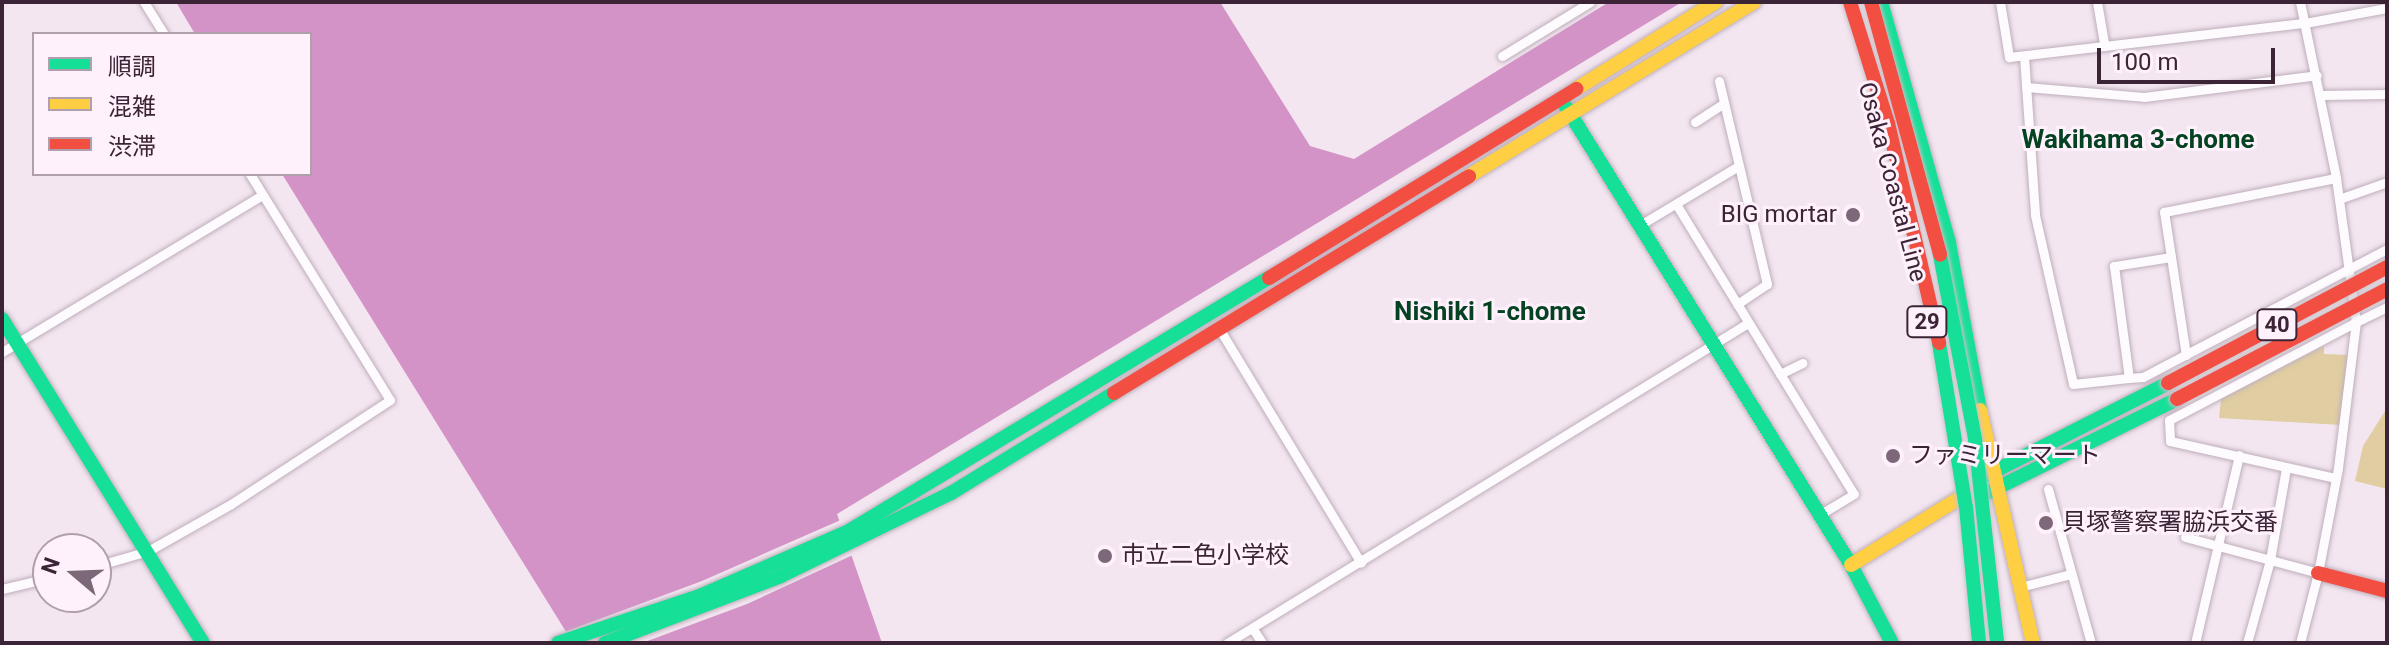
<!DOCTYPE html>
<html>
<head>
<meta charset="utf-8">
<style>
	body { margin:0 }
	#map { position:relative; width:2389px; height:645px; overflow:hidden; background:#f3e6f0; font-family:Roboto,"Noto Sans JP",sans-serif }
	div>[style] { position:absolute }
	.green>* { inset:0; background:#e0cda2 }
	.water>* { inset:0; background:#d393c7 }
	.pier>* { inset:0; background:#f3e6f0 }
	.roads { filter:drop-shadow(0 0 2px #beaebb) drop-shadow(0 0 2px #beaebb) }
	.street>* { height:9px; margin:-4.5px; padding:0 4.5px; transform-origin:4.5px; border-radius:4.5px; background:#fdfbfd }
	.fast>* { height:14px; margin:-7px; padding:0 7px; transform-origin:7px; border-radius:7px; background:#16e098 }
	.slow>* { height:14px; margin:-7px; padding:0 7px; transform-origin:7px; border-radius:7px; background:#ffcf43 }
	.jam>* { height:14px; margin:-7px; padding:0 7px; transform-origin:7px; border-radius:7px; background:#f24e42 }
	.bridges { filter:drop-shadow(0 0 2px #ccc2ca) drop-shadow(0 0 2px #ccc2ca) }
	.fast-bridge>* { height:14px; margin:-7px; padding:0 7px; transform-origin:7px; border-radius:7px; background:#16e098 }
	.jam-bridge>* { height:14px; margin:-7px; padding:0 7px; transform-origin:7px; border-radius:7px; background:#f24e42 }
	.dots>* { width:22px; height:22px; translate:-50% -50%; box-sizing:border-box; border:4px solid #fef1fb; border-radius:50% }
	span { translate:-50% -50%; white-space:nowrap; text-align:center; line-height:1.15; -webkit-text-stroke:6px #fef1fb; paint-order:stroke }
	.shield-label span { padding:2px 6px; background:#fef1fb; border:2px solid; border-radius:6px; -webkit-text-stroke-width:0 }
	.shield-label { font-size:22px; color:#3c2437; font-weight:700 }
	.street-label { font-size:24px; color:#3c2437 }
	.poi-label { font-size:24px; color:#3c2437 }
	.right { translate:-100% -50%; text-align:right }
	.left { translate:0 -50%; text-align:left }
	.neighbourhood-label { font-size:26px; color:#054222; font-weight:700 }
	.frame { position:absolute; inset:0; border:4px solid #3c2437; pointer-events:none }
	.legend { position:absolute; left:32px; top:32px; width:280px; height:144px; box-sizing:border-box; background:#fef1fb; border:2px solid #b09fad; margin:0; padding:10px 14px; list-style:none; font-size:24px; color:#3c2437 }
	.legend li { display:flex; align-items:center; gap:16px; height:40px }
	.legend b { width:40px; border:2px solid #b09fad }
	.north { position:absolute; left:32px; top:533px; width:80px; height:80px; box-sizing:border-box; background:#fef1fb; border:2px solid #b09fad; border-radius:50%; rotate:289deg; font-size:22px; font-weight:700; line-height:32px; text-align:center; color:#3c2437 }
	.north::after { content:''; display:block; margin:auto; width:28px; height:36px; background:#7c6878; clip-path:polygon(50% 0,100% 100%,50% 72%,0 100%) }
	.scale { position:absolute; left:2097px; top:48px; width:178px; height:36px; box-sizing:border-box; border:4px solid #3c2437; border-top:0; padding-left:10px; font-size:24px; line-height:28px; white-space:nowrap; color:#3c2437; -webkit-text-stroke:6px #fef1fb; paint-order:stroke }
</style>
</head>
<body>
<div id="map">
	<div class="green">
		<div style="clip-path:polygon(2324px 346px,2324px 354px,2351px 355px,2341px 425px,2219px 418px,2221px 399px)"></div>
		<div style="clip-path:polygon(2387px 408px,2387px 489px,2355px 481px,2363px 446px)"></div>
	</div>
	<div class="water">
		<div style="clip-path:polygon(176px 2px,1220px 2px,1310px 146px,1354px 159px,1609px 2px,1682px 2px,837px 514px,882px 643px,573px 643px,282px 174px,310px 174px,310px 34px,195px 34px)"></div>
	</div>
	<div class="pier">
		<div style="clip-path:polygon(843px 519px,855px 554px,747px 604px,642px 643px,568px 643px,562px 633px,702px 581px)"></div>
	</div>
	<div class="roads">
		<div class="street">
			<div style="left:144px;top:2px;width:38px;rotate:58deg"></div>
			<div style="left:2000px;top:2px;width:56px;rotate:80.7deg"></div>
			<div style="left:2009px;top:57px;width:298px;rotate:-6.6deg"></div>
			<div style="left:2305px;top:23px;width:83px;rotate:-10.4deg"></div>
			<div style="left:2097px;top:2px;width:42px;rotate:80.3deg"></div>
			<div style="left:2300px;top:2px;width:180px;rotate:78.4deg"></div>
			<div style="left:2336px;top:178px;width:145px;rotate:82.1deg"></div>
			<div style="left:2356px;top:322px;width:211px;rotate:152.3deg"></div>
			<div style="left:2169px;top:420px;width:21px;rotate:87deg"></div>
			<div style="left:2170px;top:441px;width:170px;rotate:12.6deg"></div>
			<div style="left:1502px;top:56px;width:103px;rotate:-31.5deg"></div>
			<div style="left:2024px;top:56px;width:159px;rotate:86deg"></div>
			<div style="left:2035px;top:215px;width:173px;rotate:77.3deg"></div>
			<div style="left:2073px;top:384px;width:56px;rotate:-6.1deg"></div>
			<div style="left:1719px;top:81px;width:209px;rotate:76.7deg"></div>
			<div style="left:1767px;top:284px;width:36px;rotate:146deg"></div>
			<div style="left:2026px;top:87px;width:118px;rotate:4.8deg"></div>
			<div style="left:2144px;top:97px;width:174px;rotate:-7.2deg"></div>
			<div style="left:2321px;top:95px;width:66px;rotate:-0.9deg"></div>
			<div style="left:1695px;top:122px;width:33px;rotate:-33deg"></div>
			<div style="left:2339px;top:199px;width:51px;rotate:-19.5deg"></div>
			<div style="left:1676px;top:204px;width:340px;rotate:58.5deg"></div>
			<div style="left:1854px;top:494px;width:41px;rotate:149deg"></div>
			<div style="left:1640px;top:225px;width:113px;rotate:-30.9deg"></div>
			<div style="left:2171px;top:257px;width:58px;rotate:171deg"></div>
			<div style="left:2114px;top:266px;width:113px;rotate:82.4deg"></div>
			<div style="left:2129px;top:378px;width:14px;rotate:-4deg"></div>
			<div style="left:2143px;top:377px;width:276px;rotate:-27.7deg"></div>
			<div style="left:1220px;top:330px;width:272px;rotate:58.8deg"></div>
			<div style="left:2px;top:352px;width:304px;rotate:-31.1deg"></div>
			<div style="left:2186px;top:355px;width:145px;rotate:-98.7deg"></div>
			<div style="left:2164px;top:212px;width:175px;rotate:-11.2deg"></div>
			<div style="left:1780px;top:374px;width:25px;rotate:-26deg"></div>
			<div style="left:2048px;top:489px;width:160px;rotate:74.4deg"></div>
			<div style="left:2185px;top:537px;width:138px;rotate:15.1deg"></div>
			<div style="left:2318px;top:573px;width:107px;rotate:-79.2deg"></div>
			<div style="left:2338px;top:468px;width:147px;rotate:-83deg"></div>
			<div style="left:2356px;top:322px;width:34px;rotate:-26deg"></div>
			<div style="left:96px;top:566px;width:54px;rotate:-16.1deg"></div>
			<div style="left:148px;top:551px;width:95px;rotate:-29.5deg"></div>
			<div style="left:231px;top:504px;width:190px;rotate:-33.2deg"></div>
			<div style="left:390px;top:400px;width:266px;rotate:-121.8deg"></div>
			<div style="left:2020px;top:587px;width:53px;rotate:-14.3deg"></div>
			<div style="left:2px;top:589px;width:47px;rotate:-13.4deg"></div>
			<div style="left:1253px;top:629px;width:17px;rotate:57deg"></div>
			<div style="left:1227px;top:643px;width:611px;rotate:-31.56deg"></div>
			<div style="left:2195px;top:643px;width:193px;rotate:-76.8deg"></div>
			<div style="left:2247px;top:643px;width:86px;rotate:-74.5deg"></div>
			<div style="left:2270px;top:560px;width:93px;rotate:-80.1deg"></div>
			<div style="left:2300px;top:643px;width:72px;rotate:-75.6deg"></div>
		</div>
		<div class="fast">
			<div style="left:1881px;top:2px;width:250px;rotate:74.2deg"></div>
			<div style="left:1949px;top:243px;width:170px;rotate:79.5deg"></div>
			<div style="left:1566px;top:107px;width:539px;rotate:58.11deg"></div>
			<div style="left:1851px;top:565px;width:88px;rotate:62.3deg"></div>
			<div style="left:2px;top:319px;width:381px;rotate:58.2deg"></div>
			<div style="left:1985px;top:476px;width:205px;rotate:-26.9deg"></div>
			<div style="left:1989px;top:492px;width:210px;rotate:-26.3deg"></div>
			<div style="left:558px;top:643px;width:152px;rotate:-18.4deg"></div>
			<div style="left:702px;top:595px;width:160px;rotate:-23.5deg"></div>
			<div style="left:849px;top:531px;width:490px;rotate:-31.1deg"></div>
			<div style="left:605px;top:643px;width:188px;rotate:-20.8deg"></div>
			<div style="left:781px;top:576px;width:189px;rotate:-26deg"></div>
			<div style="left:951px;top:493px;width:191px;rotate:-31.5deg"></div>
		</div>
		<div class="slow">
			<div style="left:1576px;top:89px;width:165px;rotate:-31.9deg"></div>
			<div style="left:1469px;top:176px;width:334px;rotate:-31.4deg"></div>
			<div style="left:1980px;top:410px;width:239px;rotate:77.2deg"></div>
			<div style="left:1851px;top:565px;width:129px;rotate:-31.7deg"></div>
		</div>
		<div class="jam">
			<div style="left:1269px;top:278px;width:361px;rotate:-31.6deg"></div>
			<div style="left:1114px;top:393px;width:416px;rotate:-31.4deg"></div>
			<div style="left:2318px;top:573px;width:71px;rotate:14.6deg"></div>
		</div>
	</div>
	<div class="bridges">
		<div class="fast-bridge">
			<div style="left:1940px;top:255px;width:187px;rotate:79.2deg"></div>
			<div style="left:1975px;top:439px;width:205px;rotate:83.8deg"></div>
			<div style="left:1939px;top:343px;width:166px;rotate:80.7deg"></div>
			<div style="left:1966px;top:507px;width:137px;rotate:84.5deg"></div>
		</div>
		<div class="jam-bridge">
			<div style="left:1850px;top:2px;width:127px;rotate:72.6deg"></div>
			<div style="left:1888px;top:123px;width:226px;rotate:76.9deg"></div>
			<div style="left:1871px;top:2px;width:262px;rotate:74.7deg"></div>
			<div style="left:2168px;top:383px;width:248px;rotate:-27.9deg"></div>
			<div style="left:2177px;top:399px;width:237px;rotate:-27.6deg"></div>
		</div>
	</div>
	<div class="dots">
		<div style="left:1853px;top:215px;background:#7c6878"></div>
		<div style="left:1893px;top:456px;background:#7c6878"></div>
		<div style="left:2046px;top:523px;background:#7c6878"></div>
		<div style="left:1105px;top:556px;background:#7c6878"></div>
	</div>
	<div class="shield-label">
		<span style="left:1927px;top:322px">29</span>
		<span style="left:2277px;top:325px">40</span>
	</div>
	<div class="street-label">
		<span style="left:1892px;top:182px;rotate:75deg">Osaka Coastal Line</span>
	</div>
	<div class="poi-label">
		<span class="right" style="left:1837px;top:215px">BIG mortar</span>
		<span class="left" style="left:1909px;top:456px">ファミリーマート</span>
		<span class="left" style="left:2062px;top:523px">貝塚警察署脇浜交番</span>
		<span class="left" style="left:1121px;top:556px">市立二色小学校</span>
	</div>
	<div class="neighbourhood-label">
		<span style="left:2138px;top:140px">Wakihama 3-chome</span>
		<span style="left:1490px;top:312px">Nishiki 1-chome</span>
	</div>
	<div class="frame"></div>
	<ul class="legend">
	<li><b style="height:10px;background:#16e098"></b>順調</li>
	<li><b style="height:10px;background:#ffcf43"></b>混雑</li>
	<li><b style="height:10px;background:#f24e42"></b>渋滞</li>
	</ul>
	<div class="north">N</div>
	<div class="scale">100 m</div>
</div>
</body>
</html>
